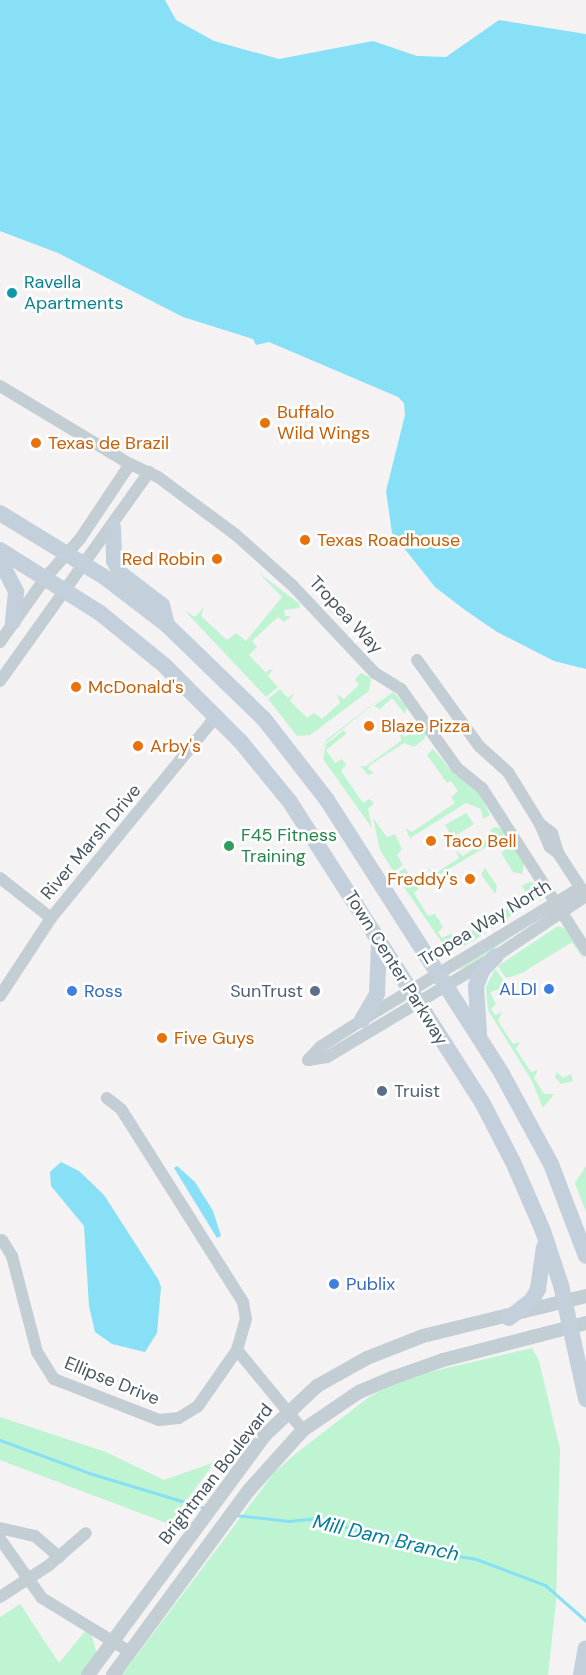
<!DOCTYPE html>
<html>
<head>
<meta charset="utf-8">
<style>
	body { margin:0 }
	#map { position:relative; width:586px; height:1675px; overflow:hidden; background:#f4f2f2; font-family:"DM Sans",sans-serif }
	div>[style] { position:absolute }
	.green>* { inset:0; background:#bef4d2 }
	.water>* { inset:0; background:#87e0f5 }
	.stream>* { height:3px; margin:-1.5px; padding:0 1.5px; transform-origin:1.5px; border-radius:1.5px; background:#87e0f5 }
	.minor>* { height:12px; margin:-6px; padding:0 6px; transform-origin:6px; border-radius:6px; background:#c2cdd4 }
	.tertiary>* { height:14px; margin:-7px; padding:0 7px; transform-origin:7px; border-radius:7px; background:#c2cdd4 }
	.secondary>* { height:16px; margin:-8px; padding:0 8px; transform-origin:8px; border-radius:8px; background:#c3d0dc }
	.dots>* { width:16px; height:16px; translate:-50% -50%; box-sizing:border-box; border:3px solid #fff; border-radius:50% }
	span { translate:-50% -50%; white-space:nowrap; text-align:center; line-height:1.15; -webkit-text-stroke:5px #fff; paint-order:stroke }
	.culture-label { font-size:18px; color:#0d838f }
	.left { translate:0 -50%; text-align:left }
	.food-label { font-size:18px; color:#c56008 }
	.right { translate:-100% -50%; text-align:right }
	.street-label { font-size:18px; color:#475662 }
	.leisure-label { font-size:18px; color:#27864d }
	.shop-label { font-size:18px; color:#366cbe }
	.service-label { font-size:18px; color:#4e5e75 }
	.water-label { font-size:20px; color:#037e9a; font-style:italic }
</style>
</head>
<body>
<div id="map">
	<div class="green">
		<div style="clip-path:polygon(259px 573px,300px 604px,299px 608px,284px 610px,285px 616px,291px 616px,284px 622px,278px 617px,252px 641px,257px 647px,249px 655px,265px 672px,273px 669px,268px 676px,278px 687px,266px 697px,185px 611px,195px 617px,204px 607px,201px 616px,227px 640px,236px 633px,246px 641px,282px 597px)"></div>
		<div style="clip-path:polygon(361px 673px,371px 678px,369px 691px,310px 735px,297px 736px,268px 699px,280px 689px,288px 698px,294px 693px,290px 701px,307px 718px,314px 713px,322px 719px,340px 703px,337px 694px,344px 699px,359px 685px,355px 679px)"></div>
		<div style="clip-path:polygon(389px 692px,326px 742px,319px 757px,326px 740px)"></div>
		<div style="clip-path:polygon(393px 692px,407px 707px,405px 714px,392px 698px,380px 709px,374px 706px)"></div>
		<div style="clip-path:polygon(413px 723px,420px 724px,426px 734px,424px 739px,414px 747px,404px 743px,370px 765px,368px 769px,374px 773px,368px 775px,360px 766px,366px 766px,401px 741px,400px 732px,405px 737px,412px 732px,409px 726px)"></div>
		<div style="clip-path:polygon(344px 730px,346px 734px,326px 750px,335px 763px,342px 759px,346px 765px,341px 771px,363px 803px,369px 799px,374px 803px,368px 809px,372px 828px,323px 759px,326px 744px)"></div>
		<div style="clip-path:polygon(433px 749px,454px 774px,478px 791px,490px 815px,483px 819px,481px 809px,466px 803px,410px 838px,405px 828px,412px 832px,455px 803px,451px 797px,458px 791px,451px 781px,447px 783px,427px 755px)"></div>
		<div style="clip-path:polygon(466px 813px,474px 824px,447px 841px,451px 835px,445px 825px)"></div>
		<div style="clip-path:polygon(373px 818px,387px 837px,395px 834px,402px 849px,397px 855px,403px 865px,394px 872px,380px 850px)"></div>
		<div style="clip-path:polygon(496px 827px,502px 829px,524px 864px,522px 874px,513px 872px,501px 853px,506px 849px,499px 839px,434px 878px,428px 868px,436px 873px,459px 858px,456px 851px,463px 856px,480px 845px,478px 837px,484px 842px,493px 837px,490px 830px)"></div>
		<div style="clip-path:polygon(405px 868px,416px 885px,424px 883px,414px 893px,428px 916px,435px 914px,443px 927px,438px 932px,442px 938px,451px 934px,455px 941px,479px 926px,486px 933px,466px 945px,447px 950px,395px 874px)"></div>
		<div style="clip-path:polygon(485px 868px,497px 886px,495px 894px,481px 874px)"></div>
		<div style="clip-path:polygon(529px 882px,537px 884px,541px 900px,537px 898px,488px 931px,483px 923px,527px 896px,522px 886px)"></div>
		<div style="clip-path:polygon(533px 922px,467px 967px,457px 970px,458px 969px)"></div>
		<div style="clip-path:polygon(558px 926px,567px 929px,586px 963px,572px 942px,522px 973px,506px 978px,498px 966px)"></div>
		<div style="clip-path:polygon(495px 969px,508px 986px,490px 992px,496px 1004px,491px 1009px,495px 1015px,502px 1012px,498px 1021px,513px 1044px,520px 1042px,516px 1049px,531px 1072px,538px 1070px,534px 1078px,544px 1094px,554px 1094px,543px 1108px,532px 1081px,488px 1010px,486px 987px)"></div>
		<div style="clip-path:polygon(557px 1072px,563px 1078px,571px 1074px,573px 1081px,561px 1084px,555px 1077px)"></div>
		<div style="clip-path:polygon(586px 1166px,586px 1212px,575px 1183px)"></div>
		<div style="clip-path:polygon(532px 1348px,539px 1361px,560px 1449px,556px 1602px,548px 1675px,122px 1675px,274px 1473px,294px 1455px,369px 1397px,388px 1387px,421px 1374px)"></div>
		<div style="clip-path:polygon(0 1417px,106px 1452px,164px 1480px,215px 1462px,169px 1524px,0 1460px)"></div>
		<div style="clip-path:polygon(20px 1604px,59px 1663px,87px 1629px,91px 1633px,97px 1654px,82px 1675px,0 1675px,0 1617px)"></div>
	</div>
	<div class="water">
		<div style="clip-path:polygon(0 0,165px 0,176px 20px,214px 41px,279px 59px,373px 41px,417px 56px,446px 57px,499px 20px,586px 34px,586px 669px,554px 661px,497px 632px,465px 610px,435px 587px,392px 533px,386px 491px,405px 415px,404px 403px,398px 397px,269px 342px,256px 345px,253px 339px,183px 317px,58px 253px,0 231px)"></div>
		<div style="clip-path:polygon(61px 1162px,79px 1171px,104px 1195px,158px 1279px,161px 1287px,157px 1333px,145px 1352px,112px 1344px,95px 1332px,89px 1306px,84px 1226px,51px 1186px,50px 1172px)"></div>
		<div style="clip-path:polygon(177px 1166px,195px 1182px,213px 1211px,221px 1236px,217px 1238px,174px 1168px)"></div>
	</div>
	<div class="stream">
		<div style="left:0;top:1440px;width:95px;rotate:20.3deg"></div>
		<div style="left:89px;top:1473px;width:121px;rotate:16.8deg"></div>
		<div style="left:235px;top:1515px;width:54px;rotate:6.3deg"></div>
		<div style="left:289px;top:1521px;width:27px;rotate:-6deg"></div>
		<div style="left:316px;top:1518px;width:115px;rotate:16.7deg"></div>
		<div style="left:426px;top:1551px;width:51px;rotate:9.1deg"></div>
		<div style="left:476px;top:1559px;width:74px;rotate:20.6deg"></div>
		<div style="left:545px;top:1585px;width:55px;rotate:41.3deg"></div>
	</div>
	<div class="minor">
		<div style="left:0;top:386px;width:152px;rotate:31deg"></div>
		<div style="left:130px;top:464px;width:31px;rotate:25deg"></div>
		<div style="left:158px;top:477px;width:97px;rotate:36.6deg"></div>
		<div style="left:236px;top:535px;width:75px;rotate:41.8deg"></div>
		<div style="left:292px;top:585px;width:121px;rotate:46.7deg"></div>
		<div style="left:375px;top:673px;width:31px;rotate:32deg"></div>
		<div style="left:401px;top:689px;width:97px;rotate:54.7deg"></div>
		<div style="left:457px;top:768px;width:32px;rotate:39deg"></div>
		<div style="left:482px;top:788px;width:193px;rotate:57.3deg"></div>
		<div style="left:0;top:642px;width:80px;rotate:-54.7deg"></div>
		<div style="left:46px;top:577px;width:51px;rotate:-48.2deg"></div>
		<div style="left:80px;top:539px;width:90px;rotate:-56.3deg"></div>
		<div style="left:417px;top:660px;width:106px;rotate:54.2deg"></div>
		<div style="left:479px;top:746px;width:39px;rotate:42deg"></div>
		<div style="left:508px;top:772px;width:61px;rotate:58.4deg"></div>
		<div style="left:540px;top:824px;width:25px;rotate:67deg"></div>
		<div style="left:550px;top:847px;width:10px;rotate:37deg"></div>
		<div style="left:558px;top:853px;width:48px;rotate:57deg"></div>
		<div style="left:0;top:681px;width:257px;rotate:-54.5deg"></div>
		<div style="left:540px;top:824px;width:15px;rotate:37deg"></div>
		<div style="left:552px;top:833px;width:21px;rotate:73deg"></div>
		<div style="left:0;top:878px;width:65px;rotate:38.1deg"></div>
		<div style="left:0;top:996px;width:93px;rotate:-56.8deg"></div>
		<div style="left:51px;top:918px;width:262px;rotate:-50.7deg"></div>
		<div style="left:308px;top:1060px;width:19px;rotate:-9deg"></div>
		<div style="left:327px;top:1057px;width:197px;rotate:-30.9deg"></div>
		<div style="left:496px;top:956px;width:108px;rotate:-33.7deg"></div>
		<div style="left:308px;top:1060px;width:18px;rotate:-47deg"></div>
		<div style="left:320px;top:1047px;width:50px;rotate:-32.7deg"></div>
		<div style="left:362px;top:1020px;width:255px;rotate:-31.2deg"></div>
		<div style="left:2px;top:1240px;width:19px;rotate:58deg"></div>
		<div style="left:12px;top:1256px;width:99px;rotate:75.4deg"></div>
		<div style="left:37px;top:1352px;width:32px;rotate:58deg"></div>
		<div style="left:54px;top:1379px;width:113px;rotate:21.3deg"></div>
		<div style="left:159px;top:1420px;width:20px;rotate:-6deg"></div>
		<div style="left:179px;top:1418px;width:22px;rotate:-32deg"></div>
		<div style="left:198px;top:1406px;width:68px;rotate:-55.1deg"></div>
		<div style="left:237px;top:1350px;width:32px;rotate:-74deg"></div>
		<div style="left:246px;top:1319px;width:17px;rotate:-100deg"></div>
		<div style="left:243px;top:1302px;width:228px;rotate:-122.3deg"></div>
		<div style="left:121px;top:1109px;width:18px;rotate:-142deg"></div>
		<div style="left:237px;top:1350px;width:104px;rotate:50.5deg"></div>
		<div style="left:0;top:1528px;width:36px;rotate:13deg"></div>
		<div style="left:35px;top:1536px;width:32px;rotate:41deg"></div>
		<div style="left:0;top:1539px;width:72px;rotate:54.6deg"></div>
		<div style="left:42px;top:1598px;width:103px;rotate:31.5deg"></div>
		<div style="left:0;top:1597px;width:57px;rotate:-32.9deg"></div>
		<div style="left:48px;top:1566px;width:50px;rotate:-41deg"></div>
	</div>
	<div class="tertiary">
		<div style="left:88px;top:1675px;width:297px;rotate:-53.6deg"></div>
		<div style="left:264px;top:1436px;width:73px;rotate:-43.3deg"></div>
		<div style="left:317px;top:1386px;width:57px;rotate:-29.2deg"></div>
		<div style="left:367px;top:1358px;width:60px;rotate:-21.4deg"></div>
		<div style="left:423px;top:1336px;width:168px;rotate:-13.8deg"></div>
		<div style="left:113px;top:1675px;width:230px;rotate:-53.7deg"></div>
		<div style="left:249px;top:1490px;width:81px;rotate:-48deg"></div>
		<div style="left:303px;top:1430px;width:68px;rotate:-34.2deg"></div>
		<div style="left:359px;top:1392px;width:39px;rotate:-23deg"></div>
		<div style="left:395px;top:1377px;width:51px;rotate:-19.5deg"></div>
		<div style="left:443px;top:1360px;width:148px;rotate:-14.5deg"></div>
	</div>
	<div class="secondary">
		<div style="left:0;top:513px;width:121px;rotate:31.5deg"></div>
		<div style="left:103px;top:576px;width:81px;rotate:37.4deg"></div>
		<div style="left:167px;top:625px;width:135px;rotate:44.1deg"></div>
		<div style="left:264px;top:719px;width:103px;rotate:52.1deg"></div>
		<div style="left:327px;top:800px;width:325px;rotate:57.4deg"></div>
		<div style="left:502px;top:1074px;width:102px;rotate:61.4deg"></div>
		<div style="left:551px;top:1164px;width:98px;rotate:69.2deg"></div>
		<div style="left:113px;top:527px;width:34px;rotate:88deg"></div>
		<div style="left:114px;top:561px;width:15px;rotate:62deg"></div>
		<div style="left:121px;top:574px;width:51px;rotate:37.1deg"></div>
		<div style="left:162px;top:605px;width:21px;rotate:76deg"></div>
		<div style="left:0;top:550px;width:118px;rotate:32.2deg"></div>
		<div style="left:100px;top:613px;width:82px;rotate:39.1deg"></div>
		<div style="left:164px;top:665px;width:109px;rotate:45deg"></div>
		<div style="left:241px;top:742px;width:77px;rotate:50.8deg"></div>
		<div style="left:290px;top:802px;width:358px;rotate:57.4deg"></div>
		<div style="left:483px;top:1104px;width:65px;rotate:62.7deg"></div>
		<div style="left:513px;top:1162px;width:75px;rotate:66.5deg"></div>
		<div style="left:543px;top:1231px;width:57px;rotate:71.6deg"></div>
		<div style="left:561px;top:1285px;width:117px;rotate:77.6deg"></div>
		<div style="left:0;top:560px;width:36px;rotate:63deg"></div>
		<div style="left:16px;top:592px;width:30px;rotate:96deg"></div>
		<div style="left:362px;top:1020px;width:30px;rotate:-60deg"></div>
		<div style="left:377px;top:994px;width:53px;rotate:-87.8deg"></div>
		<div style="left:479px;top:1033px;width:47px;rotate:-93.7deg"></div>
		<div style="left:476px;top:986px;width:18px;rotate:-68deg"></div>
		<div style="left:483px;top:969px;width:18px;rotate:-45deg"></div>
		<div style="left:509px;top:1318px;width:29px;rotate:-38deg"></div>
		<div style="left:532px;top:1300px;width:13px;rotate:-61deg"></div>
		<div style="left:538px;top:1289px;width:42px;rotate:-81.9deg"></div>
		<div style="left:581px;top:1675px;width:27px;rotate:-80deg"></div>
	</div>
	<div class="dots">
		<div style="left:12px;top:293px;background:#0f9aa8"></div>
		<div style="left:265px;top:423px;background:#e8710a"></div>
		<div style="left:36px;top:443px;background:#e8710a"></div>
		<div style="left:305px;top:540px;background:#e8710a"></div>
		<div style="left:217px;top:559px;background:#e8710a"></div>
		<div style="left:76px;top:687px;background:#e8710a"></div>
		<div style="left:369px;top:726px;background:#e8710a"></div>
		<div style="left:138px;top:746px;background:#e8710a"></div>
		<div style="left:431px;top:841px;background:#e8710a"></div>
		<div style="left:229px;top:846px;background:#2e9e5b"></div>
		<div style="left:470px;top:879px;background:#e8710a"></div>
		<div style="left:549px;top:989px;background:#3f7fe0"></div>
		<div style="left:72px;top:991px;background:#3f7fe0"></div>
		<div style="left:315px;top:991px;background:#5c6f8a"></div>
		<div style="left:162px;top:1038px;background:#e8710a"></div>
		<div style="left:382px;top:1091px;background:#5c6f8a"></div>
		<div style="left:334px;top:1284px;background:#3f7fe0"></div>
	</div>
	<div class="culture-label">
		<span class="left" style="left:24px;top:293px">Ravella<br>Apartments</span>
	</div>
	<div class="food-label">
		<span class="left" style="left:277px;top:423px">Buffalo<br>Wild Wings</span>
		<span class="left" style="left:48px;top:443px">Texas de Brazil</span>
		<span class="left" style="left:317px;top:540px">Texas Roadhouse</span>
		<span class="right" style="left:205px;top:559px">Red Robin</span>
		<span class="left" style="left:88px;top:687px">McDonald's</span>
		<span class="left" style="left:381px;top:726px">Blaze Pizza</span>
		<span class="left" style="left:150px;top:746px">Arby's</span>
		<span class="left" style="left:443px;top:841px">Taco Bell</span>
		<span class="right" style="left:458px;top:879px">Freddy's</span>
		<span class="left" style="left:174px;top:1038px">Five Guys</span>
	</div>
	<div class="street-label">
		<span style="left:346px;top:615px;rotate:47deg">Tropea Way</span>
		<span style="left:91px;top:842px;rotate:-50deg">River Marsh Drive</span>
		<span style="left:485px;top:923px;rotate:-31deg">Tropea Way North</span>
		<span style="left:396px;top:968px;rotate:58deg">Town Center Parkway</span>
		<span style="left:112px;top:1381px;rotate:22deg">Ellipse Drive</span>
		<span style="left:216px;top:1474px;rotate:-52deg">Brightman Boulevard</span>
	</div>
	<div class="leisure-label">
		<span class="left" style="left:241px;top:846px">F45 Fitness<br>Training</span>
	</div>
	<div class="shop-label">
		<span class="right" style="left:537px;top:989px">ALDI</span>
		<span class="left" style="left:84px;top:991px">Ross</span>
		<span class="left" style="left:346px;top:1284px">Publix</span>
	</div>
	<div class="service-label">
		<span class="right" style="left:303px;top:991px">SunTrust</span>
		<span class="left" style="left:394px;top:1091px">Truist</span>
	</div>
	<div class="water-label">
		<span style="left:386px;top:1538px;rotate:13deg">Mill Dam Branch</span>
	</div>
</div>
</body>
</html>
